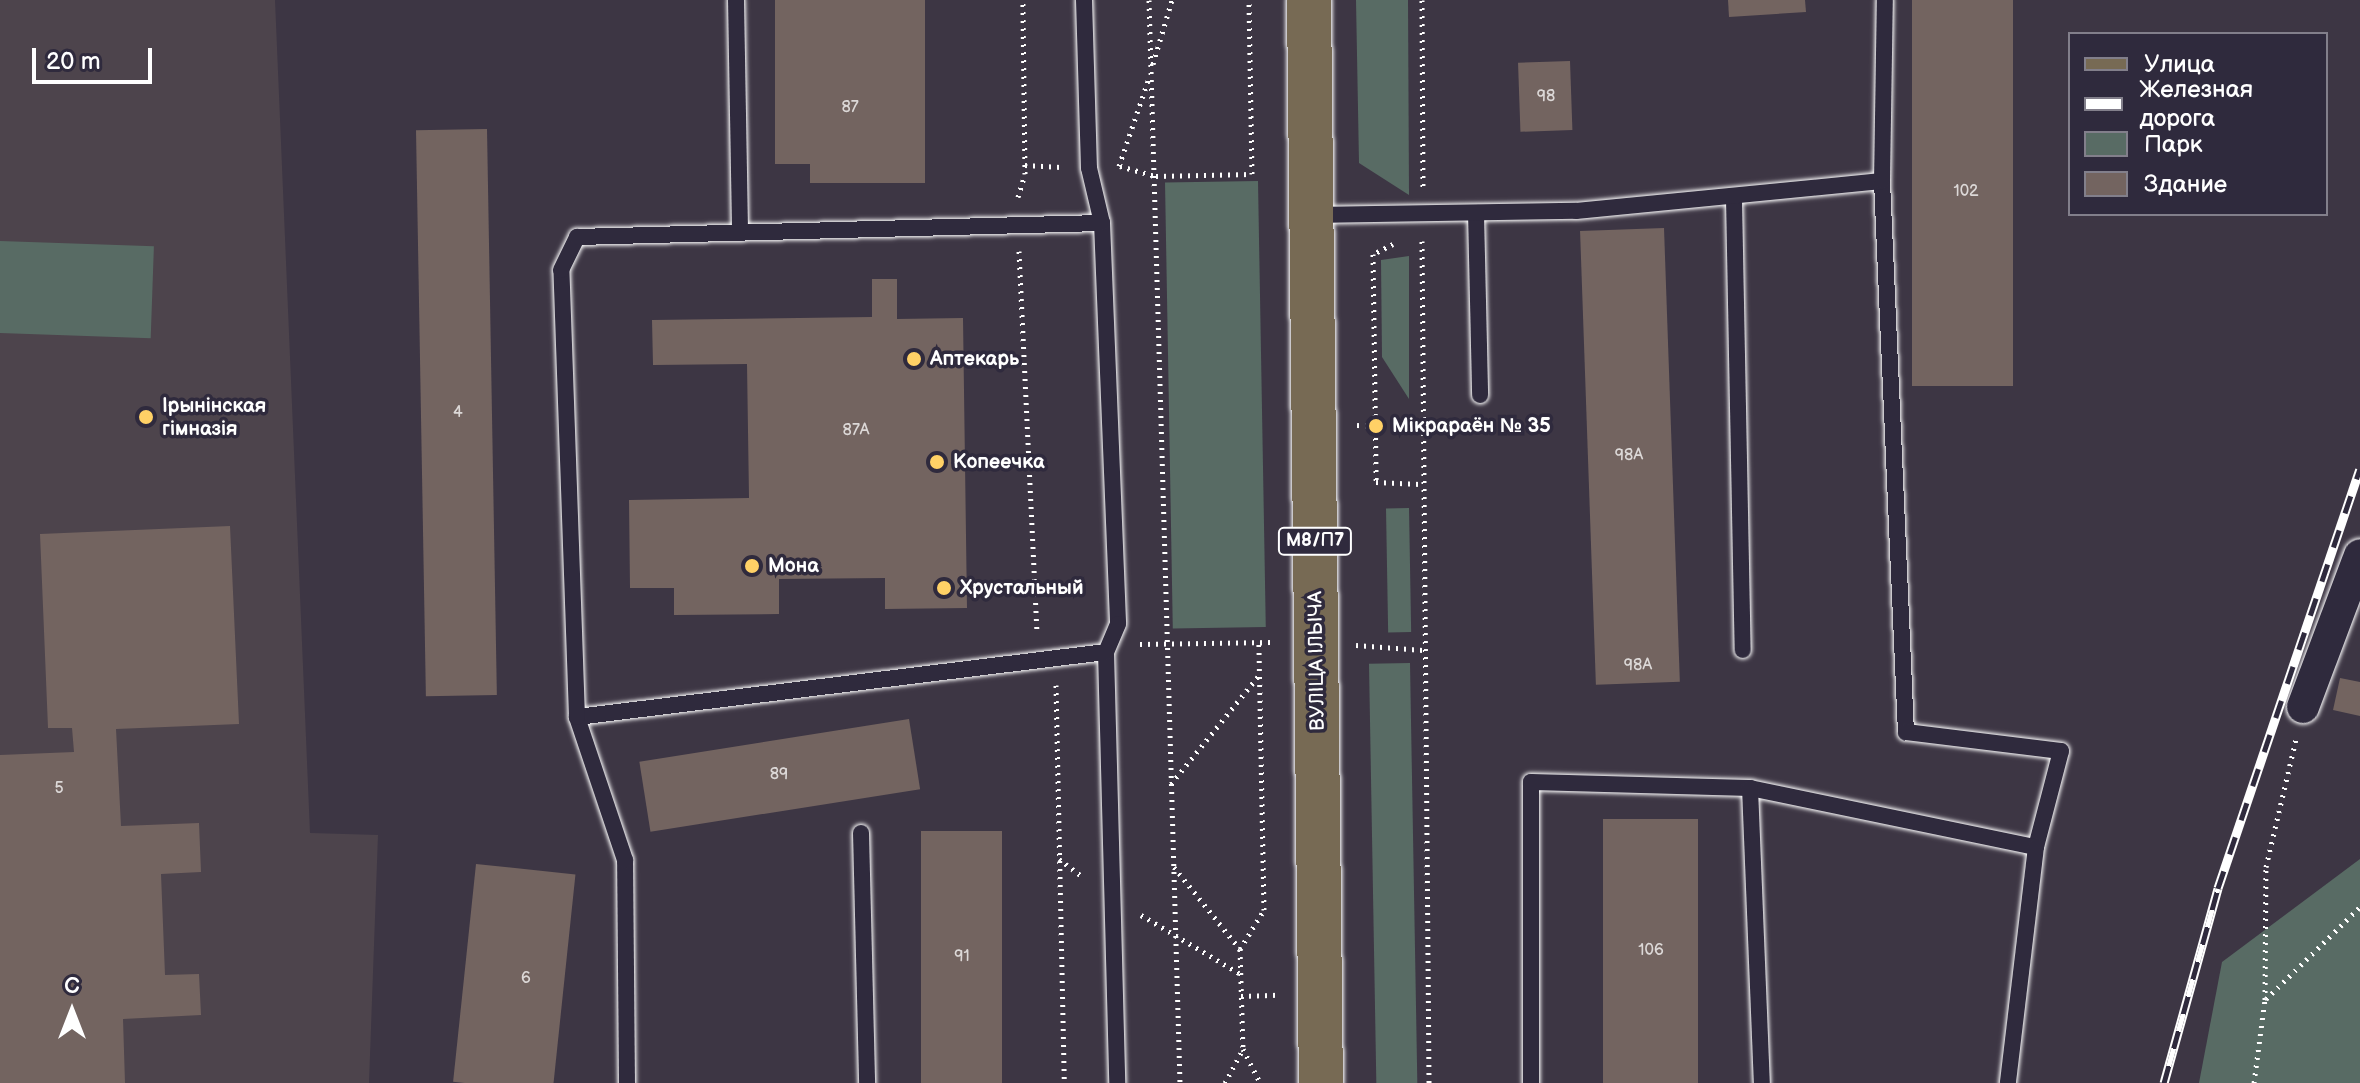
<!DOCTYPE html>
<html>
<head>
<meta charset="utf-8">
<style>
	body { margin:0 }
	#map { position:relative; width:2360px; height:1083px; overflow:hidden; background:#3d3644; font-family:"Balsamiq Sans",sans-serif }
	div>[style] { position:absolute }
	.built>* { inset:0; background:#4d444c }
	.green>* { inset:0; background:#586b64; transform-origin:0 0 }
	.building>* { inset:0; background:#736460; transform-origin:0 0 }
	.path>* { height:5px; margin-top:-2.5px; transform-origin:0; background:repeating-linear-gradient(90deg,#fff 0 2px,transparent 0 8px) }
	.roads { filter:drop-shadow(0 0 2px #fff) drop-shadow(0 0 2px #fff) }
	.lane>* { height:16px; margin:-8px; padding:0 8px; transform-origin:8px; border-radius:8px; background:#2f2a3d }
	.street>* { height:32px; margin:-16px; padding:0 16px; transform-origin:16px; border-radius:16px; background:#2f2a3d }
	.primary>* { height:44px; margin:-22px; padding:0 22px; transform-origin:22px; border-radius:22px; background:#776a54 }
	.rail>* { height:9px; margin-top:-4.5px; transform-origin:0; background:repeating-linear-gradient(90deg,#2f2a3d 0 18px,#fff 0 36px); box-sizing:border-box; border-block:2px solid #fff }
	.dots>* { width:22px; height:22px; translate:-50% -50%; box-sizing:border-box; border:4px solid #2f2a3d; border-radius:50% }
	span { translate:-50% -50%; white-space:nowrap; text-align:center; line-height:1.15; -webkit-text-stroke:7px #2f2a3d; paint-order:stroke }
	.number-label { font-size:16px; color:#dcd8d7 }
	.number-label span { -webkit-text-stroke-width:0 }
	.shield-label span { padding:2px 6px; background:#2f2a3d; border:2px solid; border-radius:6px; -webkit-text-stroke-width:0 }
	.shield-label { font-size:18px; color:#fff; font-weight:700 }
	.poi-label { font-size:20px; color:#fff; font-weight:700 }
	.left { translate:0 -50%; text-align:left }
	.street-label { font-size:20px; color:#fff }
	.legend { position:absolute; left:2068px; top:32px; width:260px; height:184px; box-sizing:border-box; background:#2f2a3d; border:2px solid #827f8b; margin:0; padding:10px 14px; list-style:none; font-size:24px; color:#fff }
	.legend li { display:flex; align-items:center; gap:16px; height:40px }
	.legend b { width:40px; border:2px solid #827f8b }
	.north { position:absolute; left:32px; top:971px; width:80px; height:80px; -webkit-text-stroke:6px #2f2a3d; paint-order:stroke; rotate:0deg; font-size:22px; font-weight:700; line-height:32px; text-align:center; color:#fff }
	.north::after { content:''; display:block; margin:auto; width:28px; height:36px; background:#fff; clip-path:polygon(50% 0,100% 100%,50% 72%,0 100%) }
	.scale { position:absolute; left:32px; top:48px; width:120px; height:36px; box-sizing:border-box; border:4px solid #fff; border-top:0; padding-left:10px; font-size:24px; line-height:28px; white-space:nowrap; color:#fff; -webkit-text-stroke:6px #2f2a3d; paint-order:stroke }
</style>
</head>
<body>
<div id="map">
	<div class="built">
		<div style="clip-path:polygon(0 0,275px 0,310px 833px,378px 835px,369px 1083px,0 1083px)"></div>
	</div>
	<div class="green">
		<div style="clip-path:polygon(1356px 0,1408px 0,1409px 195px,1359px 163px)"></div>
		<div style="left:1258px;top:181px;width:446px;height:93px;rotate:89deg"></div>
		<div style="left:0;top:241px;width:154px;height:92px;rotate:2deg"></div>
		<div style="clip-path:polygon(1409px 256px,1409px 399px,1382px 357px,1381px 260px)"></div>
		<div style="left:1409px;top:508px;width:124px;height:23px;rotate:89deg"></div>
		<div style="left:1410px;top:663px;width:420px;height:41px;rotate:89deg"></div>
		<div style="clip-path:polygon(2360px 859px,2360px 1083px,2199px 1083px,2222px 962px)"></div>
	</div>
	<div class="building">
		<div style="clip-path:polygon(775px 0,925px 0,925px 183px,810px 183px,810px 164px,775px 164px)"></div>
		<div style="clip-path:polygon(1728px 0,1805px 0,1806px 12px,1729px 17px)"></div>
		<div style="left:1912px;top:0;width:101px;height:386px"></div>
		<div style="left:1570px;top:61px;width:69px;height:52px;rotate:88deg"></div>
		<div style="left:487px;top:129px;width:566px;height:71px;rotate:89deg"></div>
		<div style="left:1664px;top:228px;width:454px;height:84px;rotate:88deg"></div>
		<div style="clip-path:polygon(872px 279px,897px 279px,897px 319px,963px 318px,967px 608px,885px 609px,885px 578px,779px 579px,779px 614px,674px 615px,674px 588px,630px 588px,629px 500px,749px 498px,747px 364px,653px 365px,652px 320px,872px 317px)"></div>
		<div style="clip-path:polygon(230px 526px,239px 724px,116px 729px,121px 826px,199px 823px,201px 872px,161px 874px,165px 975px,199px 974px,201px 1015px,123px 1019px,125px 1083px,0 1083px,0 755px,74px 752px,72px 728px,48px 728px,40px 534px)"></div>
		<div style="clip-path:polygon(2340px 678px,2360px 682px,2360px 716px,2333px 710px)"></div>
		<div style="left:909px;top:719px;width:71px;height:273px;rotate:81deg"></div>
		<div style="left:1603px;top:819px;width:95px;height:264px"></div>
		<div style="left:921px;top:831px;width:81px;height:252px"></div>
		<div style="left:476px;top:864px;width:100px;height:219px;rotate:6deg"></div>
	</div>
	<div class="path">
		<div style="left:1149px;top:0;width:1083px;rotate:88.36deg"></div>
		<div style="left:1422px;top:0;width:187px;rotate:89.7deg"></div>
		<div style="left:1153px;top:64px;width:67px;rotate:-73.5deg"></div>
		<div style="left:1025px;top:165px;width:36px;rotate:3deg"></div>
		<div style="left:1119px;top:166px;width:93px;rotate:-71.2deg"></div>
		<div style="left:1120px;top:166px;width:37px;rotate:16deg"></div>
		<div style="left:1156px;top:176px;width:96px;rotate:-1.2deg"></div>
		<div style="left:1252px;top:174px;width:174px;rotate:-91deg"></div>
		<div style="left:1018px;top:197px;width:24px;rotate:-73deg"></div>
		<div style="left:1025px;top:174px;width:174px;rotate:-90.7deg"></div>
		<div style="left:1422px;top:241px;width:842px;rotate:89.52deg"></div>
		<div style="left:1393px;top:244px;width:22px;rotate:153deg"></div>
		<div style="left:1373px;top:254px;width:228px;rotate:89.2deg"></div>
		<div style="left:1376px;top:482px;width:44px;rotate:2.6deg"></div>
		<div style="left:1019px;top:251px;width:382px;rotate:87.3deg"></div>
		<div style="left:1357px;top:425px;width:19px;rotate:3deg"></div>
		<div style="left:1140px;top:644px;width:134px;rotate:-0.9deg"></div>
		<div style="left:1356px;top:645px;width:67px;rotate:4.3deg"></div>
		<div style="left:1056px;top:685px;width:398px;rotate:88.8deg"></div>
		<div style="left:1171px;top:784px;width:141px;rotate:-51deg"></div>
		<div style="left:1059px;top:859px;width:30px;rotate:37deg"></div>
		<div style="left:1174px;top:867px;width:105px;rotate:51.2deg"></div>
		<div style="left:1240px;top:949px;width:100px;rotate:88.3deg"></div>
		<div style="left:1243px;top:1049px;width:38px;rotate:63deg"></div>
		<div style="left:1141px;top:915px;width:114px;rotate:30.6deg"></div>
		<div style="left:1240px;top:949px;width:46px;rotate:-58.4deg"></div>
		<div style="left:1264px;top:910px;width:268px;rotate:-91.1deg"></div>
		<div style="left:1241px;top:996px;width:38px;rotate:-2deg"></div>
		<div style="left:2266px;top:999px;width:132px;rotate:-44.4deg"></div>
		<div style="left:1225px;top:1083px;width:38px;rotate:-62deg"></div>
		<div style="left:2254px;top:1083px;width:84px;rotate:-82.5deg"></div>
		<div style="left:2265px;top:1000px;width:133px;rotate:-89.6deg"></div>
		<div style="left:2266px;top:867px;width:131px;rotate:-76.8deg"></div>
	</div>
	<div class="roads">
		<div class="lane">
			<div style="left:736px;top:0;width:232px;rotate:89deg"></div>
			<div style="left:1084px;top:0;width:168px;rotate:88.3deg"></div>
			<div style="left:1089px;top:168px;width:57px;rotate:76.7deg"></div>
			<div style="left:1102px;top:223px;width:401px;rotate:87.7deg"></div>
			<div style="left:1118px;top:624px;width:30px;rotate:113deg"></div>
			<div style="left:1106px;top:652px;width:431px;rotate:88.5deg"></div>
			<div style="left:1882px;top:181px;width:552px;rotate:87.51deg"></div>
			<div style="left:1906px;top:732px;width:156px;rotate:7deg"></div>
			<div style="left:2061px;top:751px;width:99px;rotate:104.6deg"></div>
			<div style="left:1734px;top:199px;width:451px;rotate:88.9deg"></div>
			<div style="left:1476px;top:213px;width:182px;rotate:88.7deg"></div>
			<div style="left:1313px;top:215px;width:263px;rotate:-0.9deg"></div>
			<div style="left:1576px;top:211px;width:307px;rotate:-5.6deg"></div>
			<div style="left:1882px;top:181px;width:181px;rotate:-89.1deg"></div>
			<div style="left:577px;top:717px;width:533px;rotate:-7.01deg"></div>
			<div style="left:1750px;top:788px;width:292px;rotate:11.7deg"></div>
			<div style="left:2036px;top:847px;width:238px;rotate:96.8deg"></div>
			<div style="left:861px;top:833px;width:250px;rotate:88.6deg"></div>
			<div style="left:627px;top:1083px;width:223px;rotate:-90.5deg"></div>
			<div style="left:625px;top:860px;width:151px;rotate:-108.6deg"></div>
			<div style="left:577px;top:717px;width:447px;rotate:-92deg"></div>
			<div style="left:561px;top:270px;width:37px;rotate:-64deg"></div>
			<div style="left:577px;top:237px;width:525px;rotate:-1.53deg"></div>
			<div style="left:1531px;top:1083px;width:301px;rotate:-90deg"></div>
			<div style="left:1531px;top:782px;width:219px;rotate:1.6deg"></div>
			<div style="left:1750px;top:788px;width:295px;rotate:87.7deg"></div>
		</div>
		<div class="street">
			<div style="left:2303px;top:707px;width:162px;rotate:-69.4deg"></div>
		</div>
		<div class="primary">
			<div style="left:1309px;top:0;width:1083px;rotate:89.37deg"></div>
		</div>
	</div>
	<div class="rail">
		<div style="left:2164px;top:1083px;width:202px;rotate:-74.5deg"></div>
		<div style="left:2218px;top:888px;width:442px;rotate:-71.3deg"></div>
	</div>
	<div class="dots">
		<div style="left:914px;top:359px;background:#ffd166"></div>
		<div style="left:146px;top:417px;background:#ffd166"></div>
		<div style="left:1376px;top:426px;background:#ffd166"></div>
		<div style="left:937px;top:462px;background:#ffd166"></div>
		<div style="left:752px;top:566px;background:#ffd166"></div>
		<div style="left:944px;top:588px;background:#ffd166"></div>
	</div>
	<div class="number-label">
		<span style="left:1546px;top:97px">98</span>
		<span style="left:850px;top:108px">87</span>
		<span style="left:1966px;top:192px">102</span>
		<span style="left:458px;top:413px">4</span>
		<span style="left:856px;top:431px">87А</span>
		<span style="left:1629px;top:456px">98А</span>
		<span style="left:1638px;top:666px">98А</span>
		<span style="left:779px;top:775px">89</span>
		<span style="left:59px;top:789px">5</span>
		<span style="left:1651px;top:951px">106</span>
		<span style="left:962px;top:957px">91</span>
		<span style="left:526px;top:979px">6</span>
	</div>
	<div class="shield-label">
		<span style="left:1315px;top:541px">М8/П7</span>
	</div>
	<div class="poi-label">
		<span class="left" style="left:930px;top:359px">Аптекарь</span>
		<span class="left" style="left:162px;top:418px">Ірынінская<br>гімназія</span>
		<span class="left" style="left:1392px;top:426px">Мікрараён № 35</span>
		<span class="left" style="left:953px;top:462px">Копеечка</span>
		<span class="left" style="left:768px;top:566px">Мона</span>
		<span class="left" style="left:960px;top:588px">Хрустальный</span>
	</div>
	<div class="street-label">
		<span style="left:1317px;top:661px;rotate:-91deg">ВУЛІЦА ІЛЬІЧА</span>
	</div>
	<ul class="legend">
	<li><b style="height:10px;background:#776a54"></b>Улица</li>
	<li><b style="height:10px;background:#fff"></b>Железная дорога</li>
	<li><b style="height:22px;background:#586b64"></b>Парк</li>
	<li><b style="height:22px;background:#736460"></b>Здание</li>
	</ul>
	<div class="north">С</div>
	<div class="scale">20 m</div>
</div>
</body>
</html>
